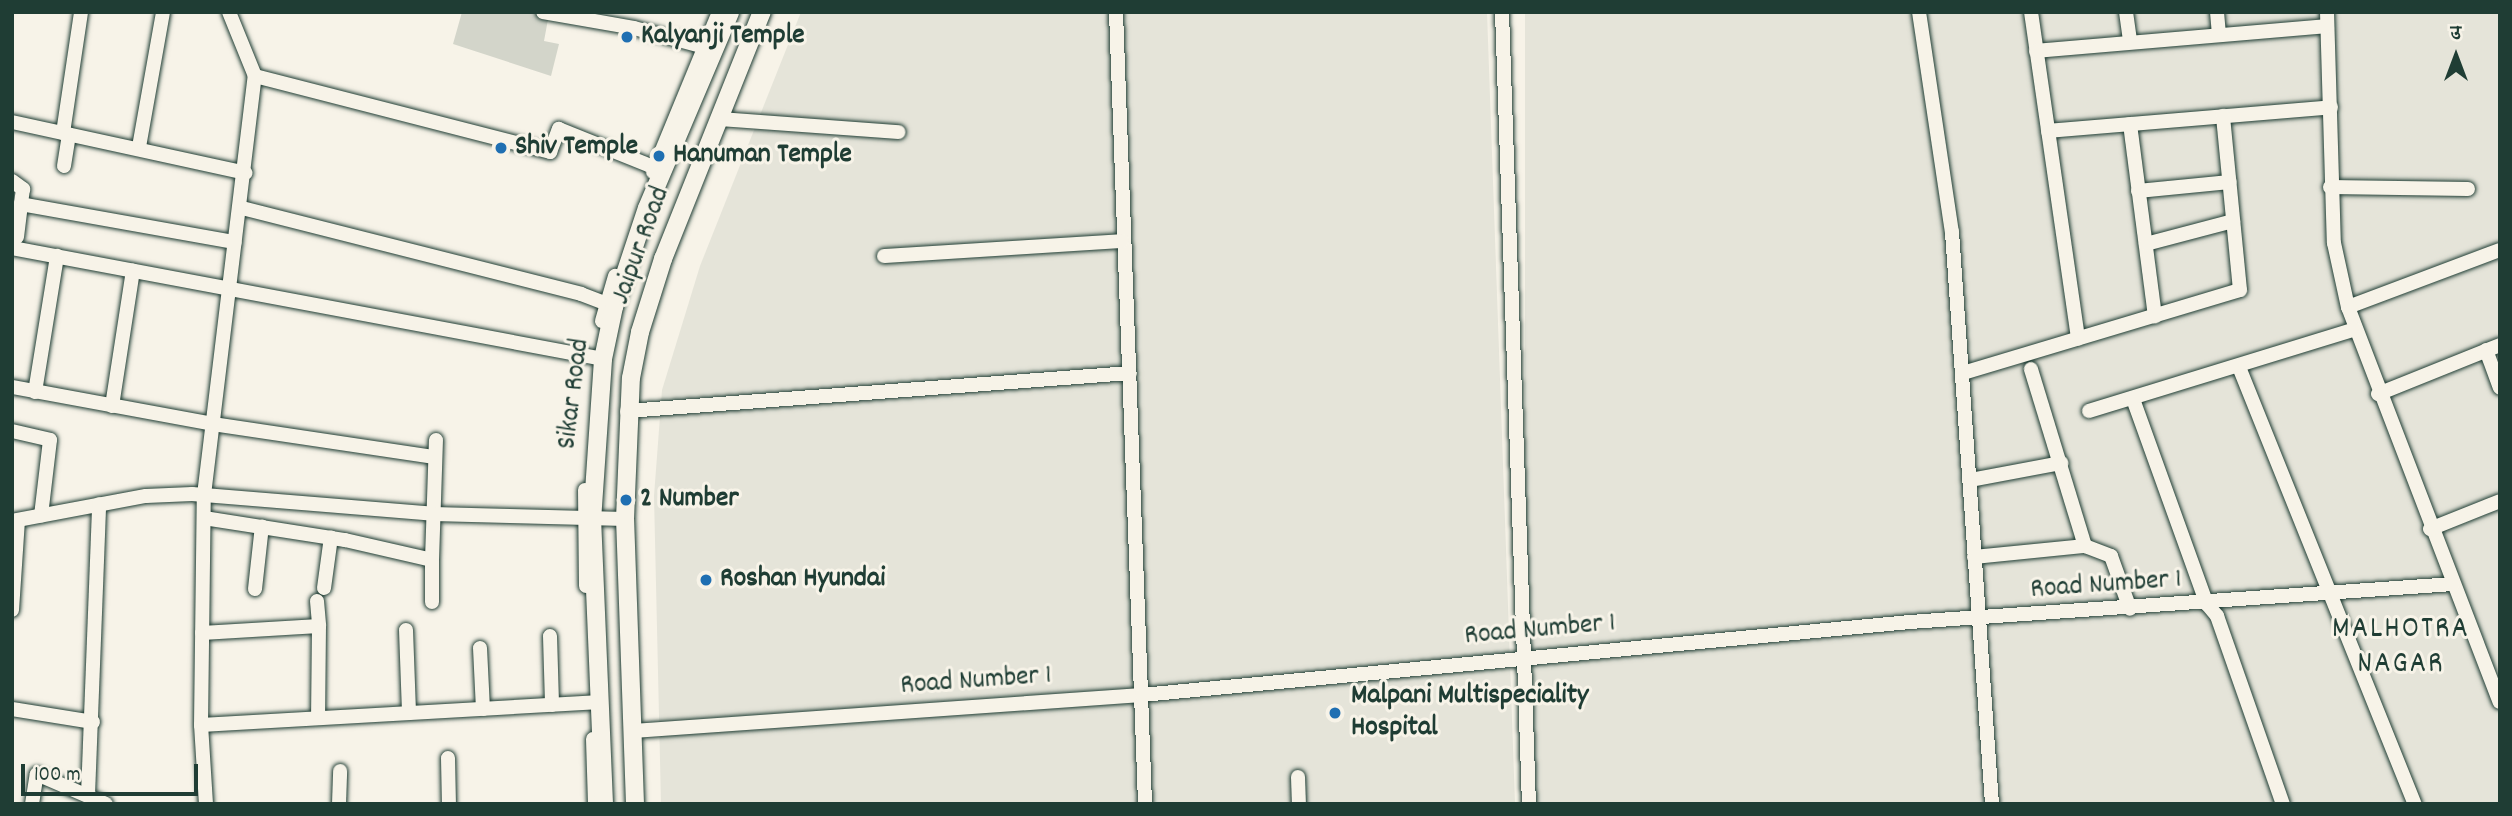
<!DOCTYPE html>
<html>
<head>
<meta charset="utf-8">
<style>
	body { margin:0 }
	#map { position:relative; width:2512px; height:816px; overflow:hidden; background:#f7f3e8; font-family:Dekko,"Playpen Sans Deva",sans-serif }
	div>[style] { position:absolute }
	.built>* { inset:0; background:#e5e4d9; transform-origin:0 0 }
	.green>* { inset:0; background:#d3d5ca }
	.roads { filter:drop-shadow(0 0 2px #1f3d34) drop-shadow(0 0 2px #1f3d34) }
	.minor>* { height:14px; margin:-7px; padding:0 7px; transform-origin:7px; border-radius:7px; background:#f7f3e8 }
	.major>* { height:18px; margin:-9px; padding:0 9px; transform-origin:9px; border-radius:9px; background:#f7f3e8 }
	.dots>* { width:19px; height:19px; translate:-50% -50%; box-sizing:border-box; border:4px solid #f7f3e8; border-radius:50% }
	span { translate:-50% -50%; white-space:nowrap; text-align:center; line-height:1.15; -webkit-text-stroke:6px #f7f3e8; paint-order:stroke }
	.poi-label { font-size:28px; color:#1f3d34; font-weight:700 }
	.left { translate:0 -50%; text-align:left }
	.street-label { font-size:28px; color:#1f3d34 }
	.neighbourhood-label { font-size:30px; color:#1f3d34; letter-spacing:2px }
	.frame { position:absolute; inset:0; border:14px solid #1f3d34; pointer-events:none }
	.north { position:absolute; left:2421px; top:21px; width:70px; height:70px; -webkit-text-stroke:5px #f7f3e8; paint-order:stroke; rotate:0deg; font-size:19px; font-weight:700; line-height:28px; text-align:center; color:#1f3d34 }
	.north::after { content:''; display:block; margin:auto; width:24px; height:32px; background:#1f3d34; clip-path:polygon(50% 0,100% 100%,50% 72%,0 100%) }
	.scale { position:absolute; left:21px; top:764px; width:177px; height:32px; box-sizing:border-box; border:4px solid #1f3d34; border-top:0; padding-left:9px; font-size:21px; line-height:24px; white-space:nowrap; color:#1f3d34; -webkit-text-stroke:5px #f7f3e8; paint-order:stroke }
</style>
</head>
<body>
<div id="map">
	<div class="built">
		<div style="clip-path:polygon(801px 12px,1487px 12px,1515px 804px,661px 804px,654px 496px,662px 390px,700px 266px)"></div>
		<div style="left:1525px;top:12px;width:975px;height:792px"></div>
	</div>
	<div class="green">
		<div style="clip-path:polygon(462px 12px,549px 14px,544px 41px,559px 44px,551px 76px,453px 44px)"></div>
	</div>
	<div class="roads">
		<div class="minor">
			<div style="left:543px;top:12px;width:92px;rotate:10deg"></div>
			<div style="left:634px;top:28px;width:81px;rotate:15.1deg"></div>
			<div style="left:1116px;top:12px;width:793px;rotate:87.9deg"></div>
			<div style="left:1502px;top:12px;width:792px;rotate:88.05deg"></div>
			<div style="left:1919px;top:12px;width:222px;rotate:81.5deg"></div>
			<div style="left:1952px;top:232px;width:573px;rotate:86deg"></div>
			<div style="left:2031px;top:12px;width:330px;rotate:81.8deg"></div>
			<div style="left:2126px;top:12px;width:30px;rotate:82deg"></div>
			<div style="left:2217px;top:12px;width:23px;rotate:85deg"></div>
			<div style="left:2327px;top:12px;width:231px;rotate:88.3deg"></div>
			<div style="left:2334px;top:243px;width:66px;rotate:77.7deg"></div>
			<div style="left:2348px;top:307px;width:423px;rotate:69deg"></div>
			<div style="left:2036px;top:51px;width:292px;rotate:-4.9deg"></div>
			<div style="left:255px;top:76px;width:305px;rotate:14.4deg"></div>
			<div style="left:550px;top:152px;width:25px;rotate:-69deg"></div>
			<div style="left:559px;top:129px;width:110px;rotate:21.9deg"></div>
			<div style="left:720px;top:119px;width:179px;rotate:4.2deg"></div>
			<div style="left:12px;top:122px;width:239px;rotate:12.3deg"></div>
			<div style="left:2130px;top:124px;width:194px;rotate:82.6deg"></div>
			<div style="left:2048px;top:131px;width:284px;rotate:-4.8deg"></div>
			<div style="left:63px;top:133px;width:122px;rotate:-81.5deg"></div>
			<div style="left:139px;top:147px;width:137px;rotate:-79.9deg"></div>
			<div style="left:64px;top:166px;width:32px;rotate:-81deg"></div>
			<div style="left:653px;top:172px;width:173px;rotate:-67.6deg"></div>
			<div style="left:12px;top:181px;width:14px;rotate:36deg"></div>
			<div style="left:23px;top:189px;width:15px;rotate:98deg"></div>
			<div style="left:2330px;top:187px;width:138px;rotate:0.8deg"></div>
			<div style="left:2138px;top:191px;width:92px;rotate:-5.6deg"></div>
			<div style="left:242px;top:208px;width:350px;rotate:14.2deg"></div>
			<div style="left:581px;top:294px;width:33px;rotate:21deg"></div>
			<div style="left:17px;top:237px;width:33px;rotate:-83deg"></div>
			<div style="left:21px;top:204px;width:217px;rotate:10.1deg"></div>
			<div style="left:2146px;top:244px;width:90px;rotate:-14.8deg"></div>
			<div style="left:12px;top:248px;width:601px;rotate:10.64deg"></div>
			<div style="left:884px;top:256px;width:238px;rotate:-3.6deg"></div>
			<div style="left:2348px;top:307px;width:162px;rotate:-20.6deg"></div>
			<div style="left:602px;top:321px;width:47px;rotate:-73.9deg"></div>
			<div style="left:2486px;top:350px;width:40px;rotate:69.8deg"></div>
			<div style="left:2239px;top:367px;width:471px;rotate:68.1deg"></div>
			<div style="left:1963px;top:373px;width:289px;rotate:-16.7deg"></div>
			<div style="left:2240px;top:290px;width:175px;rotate:-95.6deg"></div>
			<div style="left:12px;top:387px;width:204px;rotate:10.4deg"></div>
			<div style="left:213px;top:424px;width:224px;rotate:8.5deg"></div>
			<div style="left:35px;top:392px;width:138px;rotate:-80.8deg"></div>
			<div style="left:2378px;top:394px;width:131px;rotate:-21.9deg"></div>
			<div style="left:2133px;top:399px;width:218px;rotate:70.2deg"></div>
			<div style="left:2207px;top:604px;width:16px;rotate:50deg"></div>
			<div style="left:2217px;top:616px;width:199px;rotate:70.7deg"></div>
			<div style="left:112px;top:406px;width:137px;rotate:-81.2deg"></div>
			<div style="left:627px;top:411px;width:504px;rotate:-4.32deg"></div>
			<div style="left:2089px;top:411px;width:278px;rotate:-17.1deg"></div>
			<div style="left:12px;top:431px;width:39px;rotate:13deg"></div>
			<div style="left:50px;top:440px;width:76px;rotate:96.8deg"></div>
			<div style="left:1970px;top:480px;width:93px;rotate:-10.6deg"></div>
			<div style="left:585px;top:490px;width:96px;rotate:89.4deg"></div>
			<div style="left:204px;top:518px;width:143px;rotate:8.9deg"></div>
			<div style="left:345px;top:540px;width:89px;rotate:12.9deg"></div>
			<div style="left:432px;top:560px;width:120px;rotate:-88.1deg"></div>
			<div style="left:12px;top:521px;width:136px;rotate:-10.6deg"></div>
			<div style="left:146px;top:496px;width:46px;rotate:-2.5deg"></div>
			<div style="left:192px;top:494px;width:242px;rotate:4.7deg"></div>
			<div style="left:433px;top:514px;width:192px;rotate:1.5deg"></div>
			<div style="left:2430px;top:529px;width:75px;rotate:-21.8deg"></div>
			<div style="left:2085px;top:546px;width:28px;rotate:21deg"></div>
			<div style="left:2111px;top:556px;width:56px;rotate:70.3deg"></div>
			<div style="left:1974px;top:557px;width:112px;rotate:-5.7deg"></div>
			<div style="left:2085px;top:546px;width:185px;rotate:-107deg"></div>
			<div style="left:432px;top:560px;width:42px;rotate:90deg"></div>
			<div style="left:324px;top:588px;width:51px;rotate:-82.2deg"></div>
			<div style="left:255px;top:589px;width:63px;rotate:-83.7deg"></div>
			<div style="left:317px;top:601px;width:25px;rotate:85deg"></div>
			<div style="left:12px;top:610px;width:90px;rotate:-86.2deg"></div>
			<div style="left:406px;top:630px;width:83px;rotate:87.9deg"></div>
			<div style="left:202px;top:633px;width:117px;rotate:-3.4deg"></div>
			<div style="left:319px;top:626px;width:92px;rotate:90.6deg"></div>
			<div style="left:550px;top:636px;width:69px;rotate:88.3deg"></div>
			<div style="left:480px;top:648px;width:61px;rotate:87.2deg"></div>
			<div style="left:12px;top:709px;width:82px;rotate:9.1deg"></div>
			<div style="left:201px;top:725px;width:400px;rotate:-3.3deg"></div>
			<div style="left:633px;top:731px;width:510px;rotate:-4.05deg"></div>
			<div style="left:1142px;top:695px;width:771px;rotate:-5.43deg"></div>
			<div style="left:1910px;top:622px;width:544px;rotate:-4deg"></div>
			<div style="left:593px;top:739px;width:65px;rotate:88.2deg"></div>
			<div style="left:448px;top:758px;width:46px;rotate:88.8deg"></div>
			<div style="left:1298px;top:777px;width:27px;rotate:88deg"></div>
			<div style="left:88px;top:795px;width:291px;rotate:-87.8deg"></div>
			<div style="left:32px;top:804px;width:30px;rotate:-81deg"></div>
			<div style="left:37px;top:774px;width:75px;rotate:23.5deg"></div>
			<div style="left:206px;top:804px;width:79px;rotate:-93.6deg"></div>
			<div style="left:201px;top:725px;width:230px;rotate:-89.3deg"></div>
			<div style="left:204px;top:495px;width:422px;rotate:-83.1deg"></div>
			<div style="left:255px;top:76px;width:69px;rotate:-112.1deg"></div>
			<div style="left:339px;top:804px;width:33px;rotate:-88deg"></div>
		</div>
		<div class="major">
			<div style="left:604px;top:804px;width:283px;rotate:-92.4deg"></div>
			<div style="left:592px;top:521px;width:162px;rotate:-86.1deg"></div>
			<div style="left:603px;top:359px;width:53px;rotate:-78.1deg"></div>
			<div style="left:614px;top:307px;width:104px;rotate:-71.6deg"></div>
			<div style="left:647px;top:208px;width:213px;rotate:-67deg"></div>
			<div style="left:635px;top:804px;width:285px;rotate:-92deg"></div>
			<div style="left:625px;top:519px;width:141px;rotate:-87.6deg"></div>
			<div style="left:631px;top:378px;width:47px;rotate:-78.9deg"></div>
			<div style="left:640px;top:332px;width:77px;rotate:-72.5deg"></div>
			<div style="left:663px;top:259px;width:266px;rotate:-68.2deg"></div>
		</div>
	</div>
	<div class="dots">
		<div style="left:627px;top:37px;background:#1f6fb2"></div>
		<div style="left:501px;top:148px;background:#1f6fb2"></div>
		<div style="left:659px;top:156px;background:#1f6fb2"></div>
		<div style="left:626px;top:500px;background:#1f6fb2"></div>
		<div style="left:706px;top:580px;background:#1f6fb2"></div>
		<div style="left:1335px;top:713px;background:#1f6fb2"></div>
	</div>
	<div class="poi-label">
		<span class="left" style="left:641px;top:37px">Kalyanji Temple</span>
		<span class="left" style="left:515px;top:148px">Shiv Temple</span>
		<span class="left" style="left:673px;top:156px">Hanuman Temple</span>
		<span class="left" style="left:640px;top:500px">2 Number</span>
		<span class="left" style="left:720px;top:580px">Roshan Hyundai</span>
		<span class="left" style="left:1351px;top:713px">Malpani Multispeciality<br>Hospital</span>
	</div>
	<div class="street-label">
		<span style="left:642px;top:246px;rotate:-70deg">Jaipur Road</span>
		<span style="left:575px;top:394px;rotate:-83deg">Sikar Road</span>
		<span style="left:2106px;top:586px;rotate:-4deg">Road Number 1</span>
		<span style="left:1540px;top:631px;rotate:-5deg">Road Number 1</span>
		<span style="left:976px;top:682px;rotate:-4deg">Road Number 1</span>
	</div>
	<div class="neighbourhood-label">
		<span style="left:2401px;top:648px">MALHOTRA<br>NAGAR</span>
	</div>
	<div class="frame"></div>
	<div class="north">उ</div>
	<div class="scale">100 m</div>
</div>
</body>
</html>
